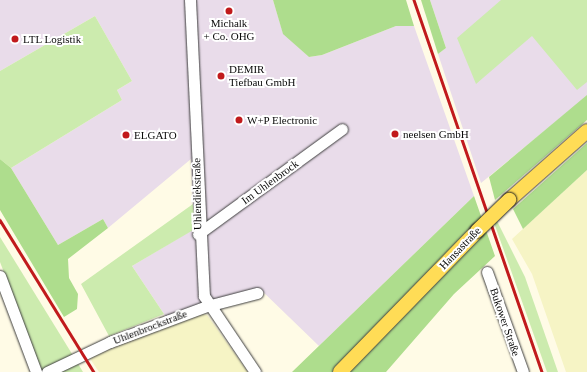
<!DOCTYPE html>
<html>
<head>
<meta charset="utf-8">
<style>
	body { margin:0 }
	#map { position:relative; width:587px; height:372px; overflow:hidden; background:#fffbe6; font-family:Georgia,serif }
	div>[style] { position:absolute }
	.industrial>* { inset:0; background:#e9dcea }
	.farmland>* { inset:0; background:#f6f4c5 }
	.green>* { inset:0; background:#ccebae }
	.forest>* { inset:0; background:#aedd8d }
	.roads { filter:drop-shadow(0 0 1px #3d3d3d) drop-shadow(0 0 1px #3d3d3d) }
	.minor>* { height:11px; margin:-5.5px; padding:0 5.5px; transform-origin:5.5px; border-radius:5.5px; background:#fff }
	.major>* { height:14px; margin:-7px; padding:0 7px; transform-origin:7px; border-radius:7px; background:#ffdc56 }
	.rail>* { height:2.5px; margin:-1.25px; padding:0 1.25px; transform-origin:1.25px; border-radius:1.25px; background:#c11a1c }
	.bridges { filter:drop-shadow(0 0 1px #1b1b1b) drop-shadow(0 0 1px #1b1b1b) }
	.major-bridge>* { height:14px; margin:-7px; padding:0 7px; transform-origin:7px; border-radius:7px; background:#ffdc56 }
	.dots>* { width:11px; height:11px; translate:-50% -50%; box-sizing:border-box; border:2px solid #fff; border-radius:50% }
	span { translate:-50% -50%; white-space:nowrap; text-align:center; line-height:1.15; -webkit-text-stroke:4px #fff; paint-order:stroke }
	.poi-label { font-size:11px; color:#0a0a0a }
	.left { translate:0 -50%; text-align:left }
	.street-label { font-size:11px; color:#0a0a0a }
</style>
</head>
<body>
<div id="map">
	<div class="industrial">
		<div style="clip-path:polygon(0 0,273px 0,283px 33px,309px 57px,322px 55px,396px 26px,414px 26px,474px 196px,319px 346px,259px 288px,170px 323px,132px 266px,194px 229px,191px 159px,108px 228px,103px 219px,58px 245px,11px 168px,122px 100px,117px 90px,132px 81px,95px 16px,0 71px)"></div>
		<div style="clip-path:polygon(430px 0,587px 0,587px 96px,481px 183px,438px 54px,446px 48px)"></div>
	</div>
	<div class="farmland">
		<div style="clip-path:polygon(587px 170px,587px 372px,566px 372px,532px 274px,512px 239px)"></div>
		<div style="clip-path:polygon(200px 313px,207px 315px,248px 372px,99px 372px,89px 357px)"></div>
	</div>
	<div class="green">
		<div style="clip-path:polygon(501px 0,587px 0,587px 82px,577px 90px,532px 36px,476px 84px,457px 38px)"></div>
		<div style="clip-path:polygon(95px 16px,132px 81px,117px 90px,122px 100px,11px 168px,0 159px,0 71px)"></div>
		<div style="clip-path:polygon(193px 204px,195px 229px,132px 266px,164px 314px,109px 336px,81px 284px)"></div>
		<div style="clip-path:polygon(494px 215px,525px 277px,558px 372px,547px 372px,492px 217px)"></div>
		<div style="clip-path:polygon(0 237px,77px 362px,83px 372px,42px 372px,0 262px)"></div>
	</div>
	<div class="forest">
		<div style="clip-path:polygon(273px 0,406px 0,414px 26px,396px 26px,322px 55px,309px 57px,283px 34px)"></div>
		<div style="clip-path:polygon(421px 0,430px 0,446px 48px,438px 54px)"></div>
		<div style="clip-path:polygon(587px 95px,587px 120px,495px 200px,489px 177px)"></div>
		<div style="clip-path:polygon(587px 143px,587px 170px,523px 229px,513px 209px)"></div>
		<div style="clip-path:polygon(0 159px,11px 168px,58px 245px,103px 219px,108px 228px,68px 259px,69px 278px,78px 294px,77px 309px,64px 317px,0 210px)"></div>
		<div style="clip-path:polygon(474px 196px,495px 256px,454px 294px,386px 372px,292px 372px)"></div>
	</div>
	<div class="roads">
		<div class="minor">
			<div style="left:190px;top:0;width:296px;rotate:87.3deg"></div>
			<div style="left:204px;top:296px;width:92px;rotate:56.1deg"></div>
			<div style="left:198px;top:234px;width:178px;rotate:-36.1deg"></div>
			<div style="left:487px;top:272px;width:106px;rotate:70.2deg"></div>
			<div style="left:0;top:276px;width:103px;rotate:69.4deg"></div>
			<div style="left:47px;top:372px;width:70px;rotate:-25.5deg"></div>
			<div style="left:110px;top:342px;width:103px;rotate:-20.4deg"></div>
			<div style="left:207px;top:306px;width:52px;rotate:-14.6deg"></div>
		</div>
		<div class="major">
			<div style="left:509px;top:200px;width:104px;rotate:-41.5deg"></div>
			<div style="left:340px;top:372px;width:197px;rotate:-45.8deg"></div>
		</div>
	</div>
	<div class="rail">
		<div style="left:414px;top:0;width:393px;rotate:71deg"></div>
		<div style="left:0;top:220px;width:179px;rotate:58.3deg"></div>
	</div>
	<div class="bridges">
		<div class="major-bridge">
			<div style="left:477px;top:231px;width:45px;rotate:-44.1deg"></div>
		</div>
	</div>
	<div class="dots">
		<div style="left:229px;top:11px;background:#c11a1c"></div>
		<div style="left:15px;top:39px;background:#c11a1c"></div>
		<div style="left:221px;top:76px;background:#c11a1c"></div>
		<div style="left:239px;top:120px;background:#c11a1c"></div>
		<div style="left:395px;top:134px;background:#c11a1c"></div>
		<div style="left:126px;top:135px;background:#c11a1c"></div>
	</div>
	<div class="poi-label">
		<span style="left:229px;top:30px">Michalk<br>+ Co. OHG</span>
		<span class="left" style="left:23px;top:39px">LTL Logistik</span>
		<span class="left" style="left:229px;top:76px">DEMIR<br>Tiefbau GmbH</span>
		<span class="left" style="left:247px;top:120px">W+P Electronic</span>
		<span class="left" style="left:403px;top:134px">neelsen GmbH</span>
		<span class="left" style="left:134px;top:135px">ELGATO</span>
	</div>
	<div class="street-label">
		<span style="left:270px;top:182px;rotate:-36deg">Im Uhlenbrock</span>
		<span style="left:197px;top:194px;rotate:-91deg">Uhlendiekstraße</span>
		<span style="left:460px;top:248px;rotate:-46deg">Hansastraße</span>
		<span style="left:505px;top:322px;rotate:71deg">Bukower Straße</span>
		<span style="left:150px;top:327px;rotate:-21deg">Uhlenbrockstraße</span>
	</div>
</div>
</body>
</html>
